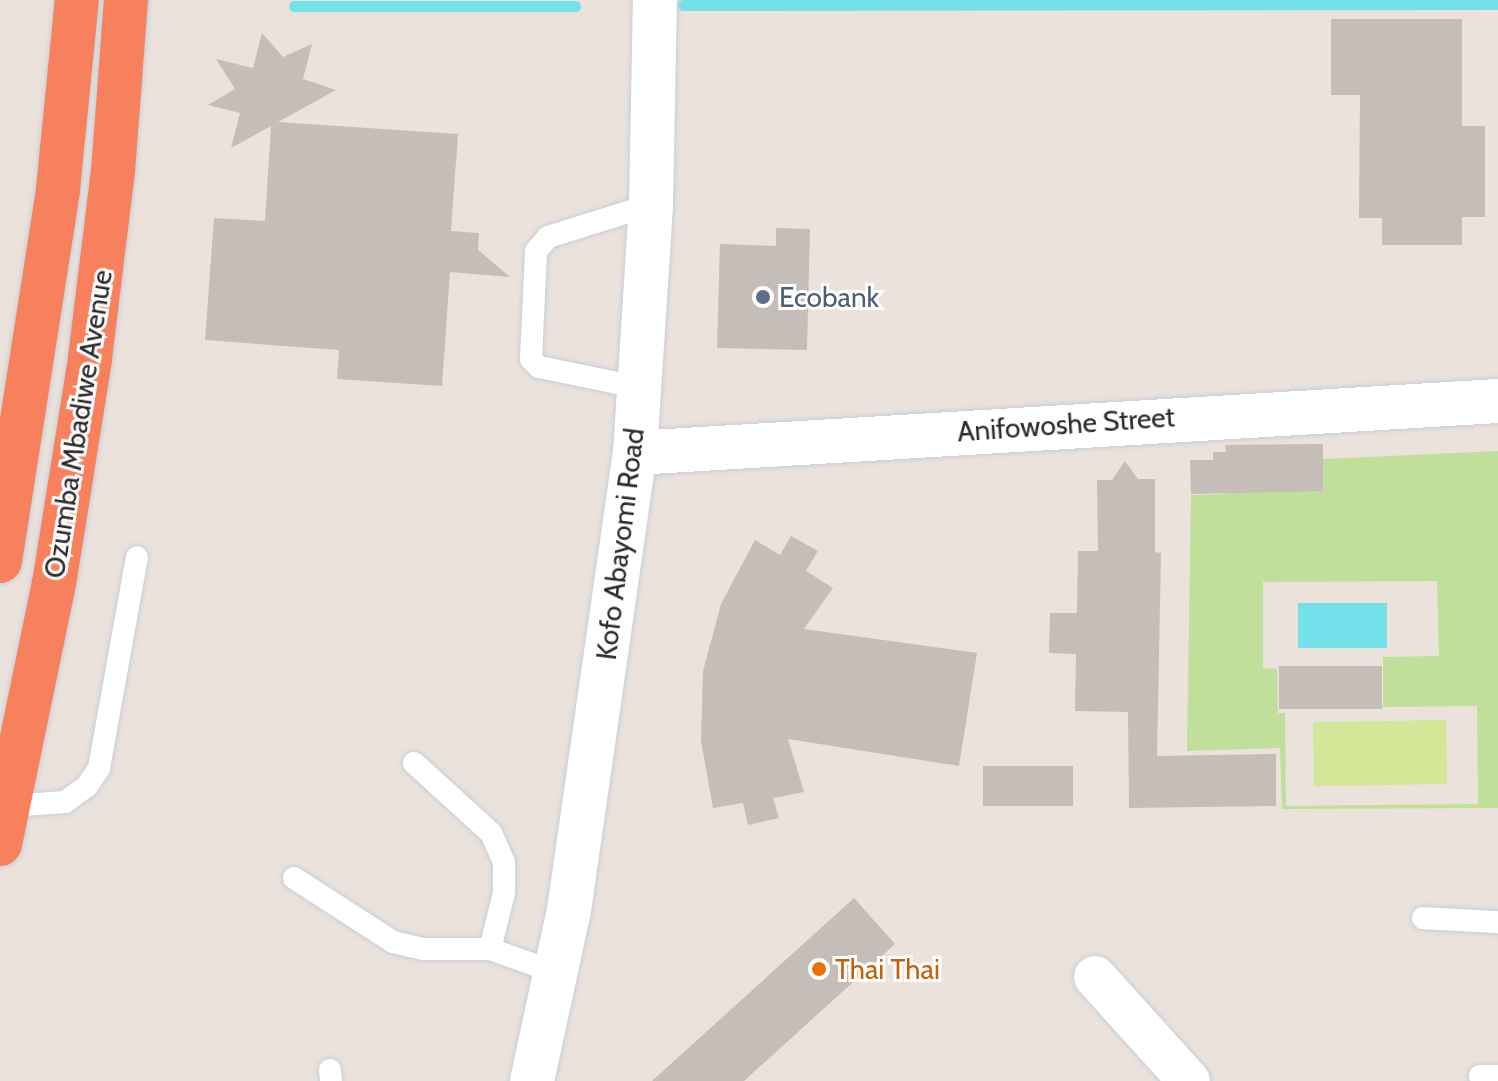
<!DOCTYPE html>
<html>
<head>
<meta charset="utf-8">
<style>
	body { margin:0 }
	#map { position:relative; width:1498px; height:1081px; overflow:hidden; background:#ebe2dc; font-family:Cabin,sans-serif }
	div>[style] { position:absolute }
	.green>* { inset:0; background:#c0df9b }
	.pitch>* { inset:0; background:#d4e697; transform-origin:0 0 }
	.water>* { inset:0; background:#74e0e9; transform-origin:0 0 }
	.stream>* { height:11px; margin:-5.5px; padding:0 5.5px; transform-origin:5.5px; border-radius:5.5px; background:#74e0e9 }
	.building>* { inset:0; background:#c4bdb8; transform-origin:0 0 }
	.roads { filter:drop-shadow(0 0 2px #c8ced7) drop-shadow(0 0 2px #c8ced7) }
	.lane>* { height:22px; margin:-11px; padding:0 11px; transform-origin:11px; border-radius:11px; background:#fff }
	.street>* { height:42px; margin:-21px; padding:0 21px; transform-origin:21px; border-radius:21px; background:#fff }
	.secondary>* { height:44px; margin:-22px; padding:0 22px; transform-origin:22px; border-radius:22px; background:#fff }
	.highway>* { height:44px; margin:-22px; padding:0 22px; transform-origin:22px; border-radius:22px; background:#f6815c }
	.dots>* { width:22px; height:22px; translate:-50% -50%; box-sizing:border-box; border:4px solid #fff; border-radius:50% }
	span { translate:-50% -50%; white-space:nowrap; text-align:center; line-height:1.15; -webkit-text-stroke:6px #fff; paint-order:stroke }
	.service-label { font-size:28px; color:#4e5e75 }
	.left { translate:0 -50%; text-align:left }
	.street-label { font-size:28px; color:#2a2a2a }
	.food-label { font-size:28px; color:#c56008 }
</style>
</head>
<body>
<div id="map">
	<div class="green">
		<div style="clip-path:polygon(evenodd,1498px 451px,1498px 808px,1282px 809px,1280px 748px,1187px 751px,1191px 495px,1226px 494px,1226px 460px,1279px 491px,1322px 491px,1323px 459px,1498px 451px,1437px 581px,1439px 656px,1383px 657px,1383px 707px,1477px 706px,1478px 804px,1286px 806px,1285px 713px,1278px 713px,1277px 669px,1263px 668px,1263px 582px,1437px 581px)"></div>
	</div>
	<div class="pitch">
		<div style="left:1446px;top:720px;width:64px;height:133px;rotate:89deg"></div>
	</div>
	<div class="water">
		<div style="left:1387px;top:603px;width:45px;height:89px;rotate:90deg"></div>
	</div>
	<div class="stream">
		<div style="left:683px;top:5px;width:815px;rotate:-0.07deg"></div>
		<div style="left:294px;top:6px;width:281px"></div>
	</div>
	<div class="building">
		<div style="clip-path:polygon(1331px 19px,1462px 19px,1462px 126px,1485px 126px,1485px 217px,1462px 217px,1462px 245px,1382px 245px,1382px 218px,1359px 218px,1360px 95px,1331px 95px)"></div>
		<div style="clip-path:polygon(262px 33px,283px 57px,312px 44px,303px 79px,336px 90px,278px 122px,458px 134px,451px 231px,479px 233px,478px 250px,510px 277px,450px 272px,442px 386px,337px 379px,339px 350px,205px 340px,214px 218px,265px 221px,271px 126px,231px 148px,240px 113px,208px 105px,235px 89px,216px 59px,253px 68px)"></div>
		<div style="clip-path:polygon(776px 228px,810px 229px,807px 350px,717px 348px,720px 244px,776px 246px)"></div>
		<div style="clip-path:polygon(1323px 444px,1323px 491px,1191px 494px,1190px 460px,1213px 460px,1213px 452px,1226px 452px,1225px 445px)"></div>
		<div style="clip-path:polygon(1125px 461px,1138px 479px,1155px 479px,1155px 552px,1161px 553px,1157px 756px,1276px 754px,1276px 806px,1129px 808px,1128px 712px,1075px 711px,1076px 654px,1049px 653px,1050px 613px,1077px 613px,1078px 551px,1098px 551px,1097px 480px,1112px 480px)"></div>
		<div style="clip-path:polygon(791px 536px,818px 551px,806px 571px,833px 588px,804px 629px,977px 653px,959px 766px,788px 739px,804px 792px,773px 798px,779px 818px,748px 825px,743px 803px,713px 808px,701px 741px,703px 671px,721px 604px,755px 540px,780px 555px)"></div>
		<div style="left:1382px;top:666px;width:43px;height:103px;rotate:90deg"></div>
		<div style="left:983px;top:766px;width:90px;height:40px"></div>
		<div style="clip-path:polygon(854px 898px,895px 944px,744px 1081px,652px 1081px)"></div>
	</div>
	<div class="roads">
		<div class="lane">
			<div style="left:637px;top:387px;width:100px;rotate:-168.5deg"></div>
			<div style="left:539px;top:367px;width:11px;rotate:-135deg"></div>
			<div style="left:531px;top:359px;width:108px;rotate:-87.3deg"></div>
			<div style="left:536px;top:251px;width:18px;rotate:-49deg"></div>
			<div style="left:548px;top:237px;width:108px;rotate:-17.3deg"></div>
			<div style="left:414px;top:763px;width:104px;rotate:42.3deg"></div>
			<div style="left:491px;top:833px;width:32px;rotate:66deg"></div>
			<div style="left:504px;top:862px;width:31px;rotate:90deg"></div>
			<div style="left:504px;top:893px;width:58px;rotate:104deg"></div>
			<div style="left:9px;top:806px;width:56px;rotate:-4.1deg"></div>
			<div style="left:65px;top:802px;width:27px;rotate:-36deg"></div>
			<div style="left:87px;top:786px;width:22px;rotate:-56deg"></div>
			<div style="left:99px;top:768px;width:214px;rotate:-79.8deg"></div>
			<div style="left:294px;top:878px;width:118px;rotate:32.9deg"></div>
			<div style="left:393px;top:942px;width:32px;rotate:13deg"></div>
			<div style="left:424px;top:949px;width:66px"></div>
			<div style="left:490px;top:949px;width:66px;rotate:19.5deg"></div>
			<div style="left:1423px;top:918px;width:75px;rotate:3.1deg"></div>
			<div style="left:330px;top:1070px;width:11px;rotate:85deg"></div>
			<div style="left:1480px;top:1076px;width:18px"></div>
		</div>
		<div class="street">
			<div style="left:1095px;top:977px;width:140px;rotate:47.9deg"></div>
		</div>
		<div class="secondary">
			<div style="left:635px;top:453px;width:865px;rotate:-3.45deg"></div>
			<div style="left:532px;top:1081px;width:175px;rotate:-77.8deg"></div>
			<div style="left:569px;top:910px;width:462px;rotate:-81.8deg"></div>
			<div style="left:635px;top:453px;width:249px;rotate:-86.3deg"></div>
			<div style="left:651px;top:205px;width:205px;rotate:-88.9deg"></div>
		</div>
		<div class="highway">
			<div style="left:0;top:561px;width:376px;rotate:-81.1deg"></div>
			<div style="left:58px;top:189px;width:190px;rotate:-84.3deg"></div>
			<div style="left:0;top:844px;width:266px;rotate:-78.3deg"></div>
			<div style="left:54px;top:584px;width:229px;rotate:-80.9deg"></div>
			<div style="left:90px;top:358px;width:187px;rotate:-83deg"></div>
			<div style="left:113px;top:172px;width:172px;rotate:-85.7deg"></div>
		</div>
	</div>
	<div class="dots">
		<div style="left:763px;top:297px;background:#5c6f8a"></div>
		<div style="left:819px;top:969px;background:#e8710a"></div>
	</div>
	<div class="service-label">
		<span class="left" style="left:779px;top:297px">Ecobank</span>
	</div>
	<div class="street-label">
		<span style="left:78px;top:424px;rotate:-81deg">Ozumba Mbadiwe Avenue</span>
		<span style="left:1066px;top:424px;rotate:-4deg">Anifowoshe Street</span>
		<span style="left:620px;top:544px;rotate:-83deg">Kofo Abayomi Road</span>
	</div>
	<div class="food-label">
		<span class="left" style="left:835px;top:969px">Thai Thai</span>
	</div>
</div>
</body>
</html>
